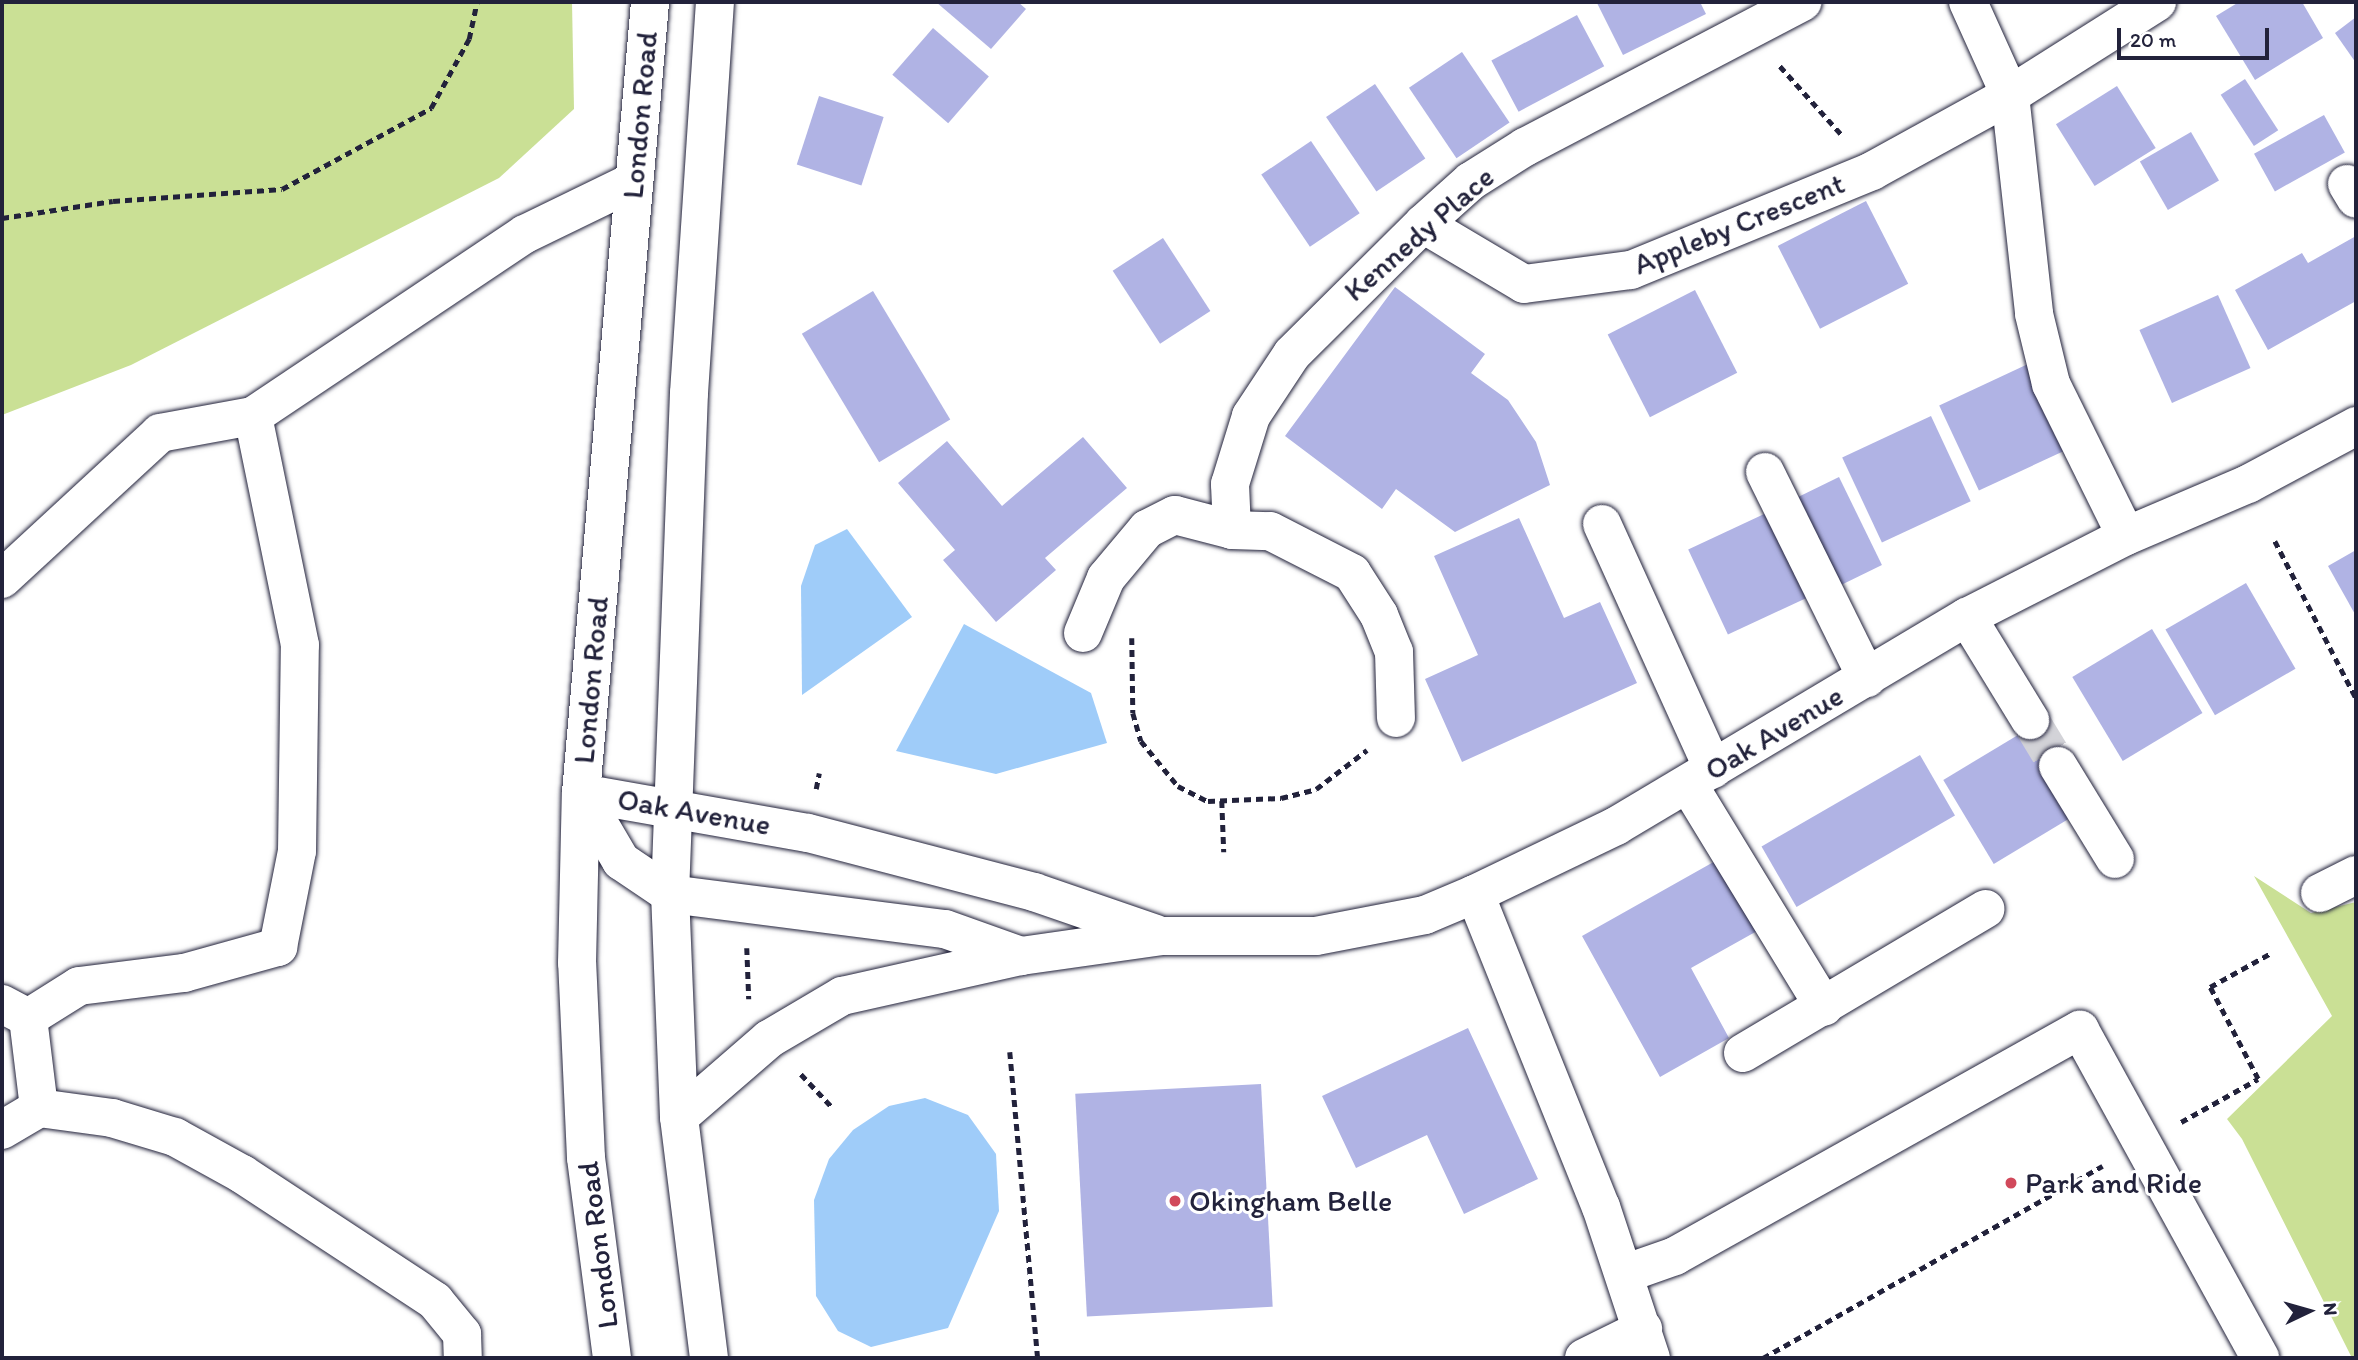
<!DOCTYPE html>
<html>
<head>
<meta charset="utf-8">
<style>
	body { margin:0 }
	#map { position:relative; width:2358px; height:1360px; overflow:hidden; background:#fff; font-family:Itim,sans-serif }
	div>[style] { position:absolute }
	.green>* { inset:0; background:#cae095 }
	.water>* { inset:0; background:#9fccf9 }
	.building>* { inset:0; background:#b0b3e4; transform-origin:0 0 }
	.minor-tunnel>* { height:38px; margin-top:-19px; transform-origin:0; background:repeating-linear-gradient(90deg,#d3d3d8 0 38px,transparent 0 57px) }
	.path>* { height:4.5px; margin-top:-2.25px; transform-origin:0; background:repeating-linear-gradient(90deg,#22223b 0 7px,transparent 0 12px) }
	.roads { filter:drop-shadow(0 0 2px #22223b) drop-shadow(0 0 2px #22223b) }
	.minor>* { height:38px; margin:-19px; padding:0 19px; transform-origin:19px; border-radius:19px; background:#fff }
	.major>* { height:38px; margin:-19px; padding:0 19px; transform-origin:19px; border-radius:19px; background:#fff }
	.dots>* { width:19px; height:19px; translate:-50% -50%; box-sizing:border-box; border:4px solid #fff; border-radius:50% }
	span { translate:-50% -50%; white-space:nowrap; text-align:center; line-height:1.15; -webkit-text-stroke:6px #fff; paint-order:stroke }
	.street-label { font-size:30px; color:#22223b }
	.poi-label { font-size:30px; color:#22223b }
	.left { translate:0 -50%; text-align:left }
	.frame { position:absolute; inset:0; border:4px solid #22223b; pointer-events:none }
	.north { position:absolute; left:2274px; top:1276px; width:70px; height:70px; -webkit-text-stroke:5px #fff; paint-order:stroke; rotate:85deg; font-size:19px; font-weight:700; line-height:28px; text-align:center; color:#22223b }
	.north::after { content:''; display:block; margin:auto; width:24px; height:32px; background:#22223b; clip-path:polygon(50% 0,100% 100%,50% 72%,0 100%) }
	.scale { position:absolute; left:2117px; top:28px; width:152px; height:32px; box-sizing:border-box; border:4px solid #22223b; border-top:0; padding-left:9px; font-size:21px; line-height:24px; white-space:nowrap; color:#22223b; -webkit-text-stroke:5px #fff; paint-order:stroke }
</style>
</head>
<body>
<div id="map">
	<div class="green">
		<div style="clip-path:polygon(2px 2px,572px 2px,574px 109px,499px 178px,131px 365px,2px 415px)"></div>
		<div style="clip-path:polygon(2254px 876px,2311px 913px,2356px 902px,2356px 1358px,2352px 1358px,2242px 1139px,2227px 1119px,2332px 1016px)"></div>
	</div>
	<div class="water">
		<div style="clip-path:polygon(847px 529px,912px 617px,802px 695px,801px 586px,815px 545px)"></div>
		<div style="clip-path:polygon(964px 624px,1091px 693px,1107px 743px,996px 774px,896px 751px)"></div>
		<div style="clip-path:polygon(925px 1098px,968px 1115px,996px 1154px,999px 1211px,948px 1328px,871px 1347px,838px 1331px,816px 1296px,814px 1200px,829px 1159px,853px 1130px,889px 1106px)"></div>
	</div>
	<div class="building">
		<div style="clip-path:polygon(936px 2px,1018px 2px,1026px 9px,991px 49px)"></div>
		<div style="clip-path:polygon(1700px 2px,1706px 14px,1623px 55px,1597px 3px)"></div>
		<div style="clip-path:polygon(2239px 2px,2302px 2px,2323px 38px,2255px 80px,2216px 16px)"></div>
		<div style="left:1577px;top:15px;width:58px;height:97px;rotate:62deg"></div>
		<div style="clip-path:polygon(2356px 17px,2356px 63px,2335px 33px)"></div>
		<div style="left:933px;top:28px;width:74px;height:62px;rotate:41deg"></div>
		<div style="left:1462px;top:52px;width:85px;height:64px;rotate:56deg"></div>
		<div style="left:2245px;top:79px;width:61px;height:29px;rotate:57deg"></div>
		<div style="left:1375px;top:84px;width:90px;height:59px;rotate:56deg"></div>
		<div style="left:2117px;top:86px;width:73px;height:72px;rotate:58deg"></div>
		<div style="left:819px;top:96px;width:68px;height:72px;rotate:18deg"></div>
		<div style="left:2324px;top:115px;width:43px;height:80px;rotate:61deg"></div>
		<div style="left:2191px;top:132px;width:56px;height:59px;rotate:60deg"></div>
		<div style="left:1311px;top:141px;width:87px;height:60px;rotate:56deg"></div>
		<div style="left:1866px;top:201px;width:93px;height:99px;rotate:63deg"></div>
		<div style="clip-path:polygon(2356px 236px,2356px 301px,2268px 350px,2235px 290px,2302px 253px,2308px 263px)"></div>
		<div style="left:1163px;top:238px;width:87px;height:60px;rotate:57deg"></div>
		<div style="clip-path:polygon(1395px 287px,1485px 354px,1471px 373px,1508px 400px,1536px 442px,1550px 485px,1455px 532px,1396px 489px,1382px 509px,1285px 436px)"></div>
		<div style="left:1695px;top:290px;width:93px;height:98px;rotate:63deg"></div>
		<div style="left:873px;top:291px;width:150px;height:83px;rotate:59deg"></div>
		<div style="left:2218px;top:295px;width:80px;height:86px;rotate:66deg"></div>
		<div style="left:2028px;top:364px;width:94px;height:98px;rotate:65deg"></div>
		<div style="left:1931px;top:416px;width:94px;height:98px;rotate:65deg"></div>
		<div style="clip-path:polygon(1083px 437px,1127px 488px,1045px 558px,1056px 570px,996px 622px,943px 560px,955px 550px,898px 483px,947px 441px,1002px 506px)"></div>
		<div style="left:1839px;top:477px;width:98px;height:58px;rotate:64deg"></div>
		<div style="left:1777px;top:508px;width:94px;height:98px;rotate:65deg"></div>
		<div style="clip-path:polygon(1519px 518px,1564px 618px,1600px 602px,1637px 683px,1462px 762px,1425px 679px,1478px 655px,1434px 556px)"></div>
		<div style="clip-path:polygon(2356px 550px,2356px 616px,2328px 566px)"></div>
		<div style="left:2246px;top:583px;width:99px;height:93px;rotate:60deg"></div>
		<div style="left:2152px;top:629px;width:98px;height:93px;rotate:59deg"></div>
		<div style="left:2023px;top:732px;width:98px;height:93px;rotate:59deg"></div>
		<div style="left:1920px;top:755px;width:70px;height:183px;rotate:60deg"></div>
		<div style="clip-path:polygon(1726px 855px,1766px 926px,1691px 968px,1729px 1038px,1660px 1077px,1582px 936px)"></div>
		<div style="clip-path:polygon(1468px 1028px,1538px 1179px,1464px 1214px,1427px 1135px,1356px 1168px,1322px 1096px)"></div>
		<div style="left:1261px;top:1084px;width:223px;height:186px;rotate:87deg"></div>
	</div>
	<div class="minor-tunnel">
		<div style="left:2030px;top:720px;width:54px;rotate:58.7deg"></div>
	</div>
	<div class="path">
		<div style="left:1780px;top:66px;width:93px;rotate:48.1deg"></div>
		<div style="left:2px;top:218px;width:112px;rotate:-8.7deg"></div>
		<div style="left:113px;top:201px;width:169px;rotate:-4.1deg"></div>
		<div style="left:282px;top:189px;width:170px;rotate:-28.5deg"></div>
		<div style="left:431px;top:108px;width:79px;rotate:-61.2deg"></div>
		<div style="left:469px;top:39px;width:38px;rotate:-78deg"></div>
		<div style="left:2275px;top:541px;width:177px;rotate:62.7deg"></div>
		<div style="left:1132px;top:638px;width:75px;rotate:89.2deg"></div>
		<div style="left:1133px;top:713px;width:29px;rotate:74deg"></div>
		<div style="left:1141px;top:741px;width:58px;rotate:50.6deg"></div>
		<div style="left:1178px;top:786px;width:34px;rotate:27deg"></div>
		<div style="left:1208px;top:801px;width:73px;rotate:-2.4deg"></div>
		<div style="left:1281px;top:798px;width:36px;rotate:-14deg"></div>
		<div style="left:1316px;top:789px;width:64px;rotate:-37.4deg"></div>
		<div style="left:816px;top:789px;width:16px;rotate:-79deg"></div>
		<div style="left:1222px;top:801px;width:51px;rotate:87.8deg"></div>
		<div style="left:747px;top:948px;width:51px;rotate:87.8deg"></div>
		<div style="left:1010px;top:1052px;width:307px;rotate:84.8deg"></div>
		<div style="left:801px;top:1074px;width:44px;rotate:46.8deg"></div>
		<div style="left:2181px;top:1122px;width:88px;rotate:-29.2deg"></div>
		<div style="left:2258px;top:1079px;width:104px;rotate:-117.6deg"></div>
		<div style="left:2210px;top:987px;width:70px;rotate:-29.1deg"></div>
		<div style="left:1763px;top:1358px;width:390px;rotate:-29.5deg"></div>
	</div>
	<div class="roads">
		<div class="minor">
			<div style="left:1968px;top:2px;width:102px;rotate:65.7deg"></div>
			<div style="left:2010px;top:95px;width:220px;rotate:83.7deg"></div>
			<div style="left:2034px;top:314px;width:72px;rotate:76.3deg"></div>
			<div style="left:2051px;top:384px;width:169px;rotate:63.7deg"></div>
			<div style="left:2347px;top:184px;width:17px;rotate:59deg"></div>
			<div style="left:1423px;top:224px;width:117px;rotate:30.7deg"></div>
			<div style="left:1524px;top:284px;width:108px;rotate:-7.5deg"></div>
			<div style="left:1631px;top:270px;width:261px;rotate:-22.3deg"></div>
			<div style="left:1872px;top:171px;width:158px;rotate:-28.8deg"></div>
			<div style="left:2010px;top:95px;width:174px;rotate:-32.3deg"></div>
			<div style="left:1765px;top:472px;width:230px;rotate:63.7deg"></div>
			<div style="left:1602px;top:524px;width:269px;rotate:65.6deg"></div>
			<div style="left:1232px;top:530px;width:46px;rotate:-92.5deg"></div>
			<div style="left:1230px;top:484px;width:71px;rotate:-72.8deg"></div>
			<div style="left:1251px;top:416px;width:74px;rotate:-56.5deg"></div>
			<div style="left:1292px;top:354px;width:185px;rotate:-44.8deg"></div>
			<div style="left:1423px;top:224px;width:64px;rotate:-41.9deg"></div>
			<div style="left:1471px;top:181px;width:64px;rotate:-32.2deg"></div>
			<div style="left:1525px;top:147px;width:313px;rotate:-27.6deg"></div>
			<div style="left:2px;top:579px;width:215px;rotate:-42.7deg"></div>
			<div style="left:160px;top:433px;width:95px;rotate:-10.4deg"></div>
			<div style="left:253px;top:416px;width:327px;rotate:-33.8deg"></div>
			<div style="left:525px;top:234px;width:121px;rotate:-25.9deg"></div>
			<div style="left:1967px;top:617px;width:121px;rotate:58.5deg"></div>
			<div style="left:1083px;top:633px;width:60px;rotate:-67.3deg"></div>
			<div style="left:1106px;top:578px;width:64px;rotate:-50.1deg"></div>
			<div style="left:1147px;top:529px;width:31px;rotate:-27deg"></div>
			<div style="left:1175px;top:515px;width:59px;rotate:14.7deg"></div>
			<div style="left:1232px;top:530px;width:38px;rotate:2deg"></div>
			<div style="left:1270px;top:531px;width:92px;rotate:27.1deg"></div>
			<div style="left:1352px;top:573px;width:50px;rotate:57.3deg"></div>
			<div style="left:1379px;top:615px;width:40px;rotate:68deg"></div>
			<div style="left:1394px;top:652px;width:66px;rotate:88.3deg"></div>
			<div style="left:2058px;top:766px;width:109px;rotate:58.5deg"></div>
			<div style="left:1688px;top:784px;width:261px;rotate:58.6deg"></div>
			<div style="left:581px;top:793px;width:230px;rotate:10deg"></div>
			<div style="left:808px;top:833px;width:234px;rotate:14.6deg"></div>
			<div style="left:1034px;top:892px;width:129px;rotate:19deg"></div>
			<div style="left:581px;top:793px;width:79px;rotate:59.5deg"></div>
			<div style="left:621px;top:861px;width:59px;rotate:34deg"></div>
			<div style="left:670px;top:894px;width:277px;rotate:7.3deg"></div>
			<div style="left:945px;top:929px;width:81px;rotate:19.6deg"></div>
			<div style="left:2320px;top:893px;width:40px;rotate:-26.6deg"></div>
			<div style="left:1475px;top:894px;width:337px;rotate:68.1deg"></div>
			<div style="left:1601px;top:1207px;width:159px;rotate:71.7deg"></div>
			<div style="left:2px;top:1004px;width:30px;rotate:28deg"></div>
			<div style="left:28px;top:1018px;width:91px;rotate:83deg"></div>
			<div style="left:28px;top:1018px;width:60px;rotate:-32.1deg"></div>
			<div style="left:79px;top:986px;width:106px;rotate:-7.1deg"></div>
			<div style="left:184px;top:973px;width:98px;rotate:-15.5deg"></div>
			<div style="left:278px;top:947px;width:98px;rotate:-78.8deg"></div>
			<div style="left:297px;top:851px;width:206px;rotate:-89.2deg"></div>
			<div style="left:300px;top:645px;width:234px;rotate:-101.6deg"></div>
			<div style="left:1743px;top:1053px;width:282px;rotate:-30.7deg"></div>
			<div style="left:679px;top:1117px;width:119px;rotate:-40.9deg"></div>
			<div style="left:769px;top:1039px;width:85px;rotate:-30.5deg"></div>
			<div style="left:842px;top:996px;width:183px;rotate:-12.6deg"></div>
			<div style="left:1021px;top:956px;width:141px;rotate:-8.1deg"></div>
			<div style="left:1161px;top:936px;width:155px"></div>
			<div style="left:1316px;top:936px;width:111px;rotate:-10.9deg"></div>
			<div style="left:1425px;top:915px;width:54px;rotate:-22.8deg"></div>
			<div style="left:1475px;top:894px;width:157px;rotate:-25.7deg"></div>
			<div style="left:1616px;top:826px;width:409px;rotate:-30.8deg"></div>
			<div style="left:1967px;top:617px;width:178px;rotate:-27deg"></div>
			<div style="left:2126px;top:536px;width:133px;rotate:-23.1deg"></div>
			<div style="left:2248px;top:484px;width:123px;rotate:-28.2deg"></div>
			<div style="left:2px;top:1130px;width:43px;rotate:-30.7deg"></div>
			<div style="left:39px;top:1108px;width:74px;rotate:7.8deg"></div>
			<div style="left:112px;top:1118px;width:66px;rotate:16.8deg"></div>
			<div style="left:175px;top:1137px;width:77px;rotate:28.9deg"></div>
			<div style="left:242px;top:1174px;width:231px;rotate:33.3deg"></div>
			<div style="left:435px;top:1301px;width:43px;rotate:50.7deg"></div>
			<div style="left:462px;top:1334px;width:24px;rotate:88deg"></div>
			<div style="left:1624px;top:1274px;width:54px;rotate:-19.4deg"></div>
			<div style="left:1675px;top:1256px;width:464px;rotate:-29.2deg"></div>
			<div style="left:2080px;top:1030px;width:374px;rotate:61.2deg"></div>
			<div style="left:1584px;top:1358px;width:66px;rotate:-26.2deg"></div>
		</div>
		<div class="major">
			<div style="left:612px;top:1358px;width:202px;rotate:-97.4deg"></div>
			<div style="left:586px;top:1158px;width:195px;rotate:-92.6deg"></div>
			<div style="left:577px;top:963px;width:170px;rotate:-88.7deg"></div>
			<div style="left:581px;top:793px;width:794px;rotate:-85.01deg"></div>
			<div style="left:709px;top:1358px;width:243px;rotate:-97.1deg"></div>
			<div style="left:679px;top:1117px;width:223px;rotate:-92.3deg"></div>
			<div style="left:670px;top:894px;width:501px;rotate:-87.83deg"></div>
			<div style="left:689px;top:393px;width:392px;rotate:-86.2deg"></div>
		</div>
	</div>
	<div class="dots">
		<div style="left:2011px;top:1183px;background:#d1495b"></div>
		<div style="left:1175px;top:1201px;background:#d1495b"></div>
	</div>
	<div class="street-label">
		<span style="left:640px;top:115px;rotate:-85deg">London Road</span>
		<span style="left:1739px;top:224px;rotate:-22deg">Appleby Crescent</span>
		<span style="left:1419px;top:234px;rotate:-41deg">Kennedy Place</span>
		<span style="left:591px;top:680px;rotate:-85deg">London Road</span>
		<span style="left:1774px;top:733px;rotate:-31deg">Oak Avenue</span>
		<span style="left:694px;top:812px;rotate:10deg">Oak Avenue</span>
		<span style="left:598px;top:1245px;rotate:-97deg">London Road</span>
	</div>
	<div class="poi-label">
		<span class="left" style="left:2025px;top:1183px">Park and Ride</span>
		<span class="left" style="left:1189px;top:1201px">Okingham Belle</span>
	</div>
	<div class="frame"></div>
	<div class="north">N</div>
	<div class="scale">20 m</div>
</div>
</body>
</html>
